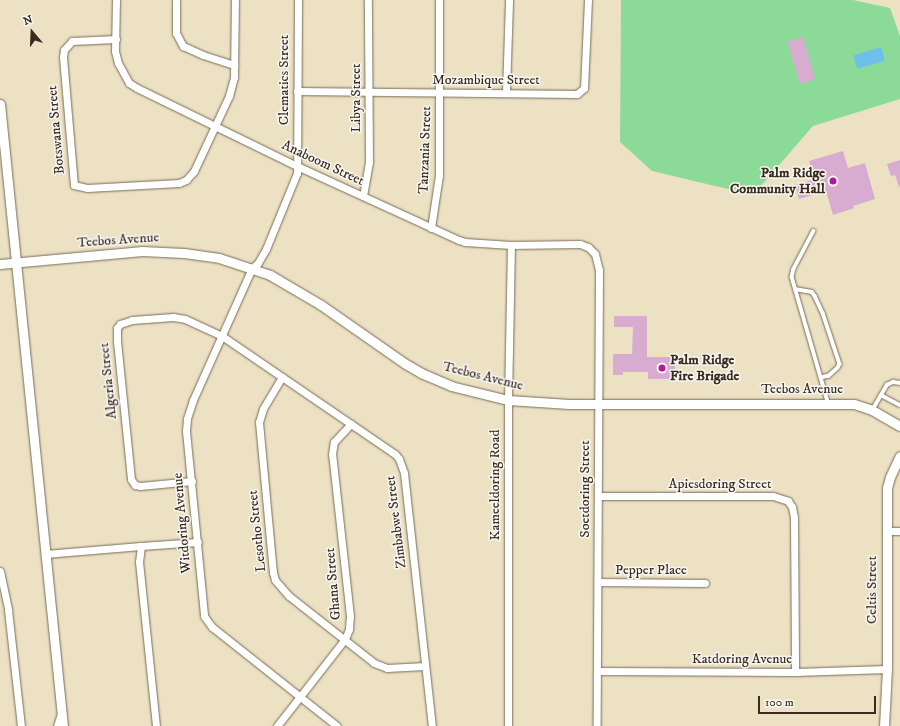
<!DOCTYPE html>
<html>
<head>
<meta charset="utf-8">
<style>
	body { margin:0 }
	#map { position:relative; width:900px; height:726px; overflow:hidden; background:#ece2c3; font-family:"IM FELL DW Pica",serif }
	div>[style] { position:absolute }
	.green>* { inset:0; background:#8cda98 }
	.water>* { inset:0; background:#6cc0e9; transform-origin:0 0 }
	.building>* { inset:0; background:#d8acd1; transform-origin:0 0 }
	.roads { filter:drop-shadow(0 0 1px #796a58) drop-shadow(0 0 1px #796a58) }
	.service>* { height:3.5px; margin:-1.75px; padding:0 1.75px; transform-origin:1.75px; border-radius:1.75px; background:#fff }
	.minor>* { height:7px; margin:-3.5px; padding:0 3.5px; transform-origin:3.5px; border-radius:3.5px; background:#fff }
	.tertiary>* { height:9px; margin:-4.5px; padding:0 4.5px; transform-origin:4.5px; border-radius:4.5px; background:#fff }
	.dots>* { width:11px; height:11px; translate:-50% -50%; box-sizing:border-box; border:2px solid #f6f6f2; border-radius:50% }
	span { translate:-50% -50%; white-space:nowrap; text-align:center; line-height:1.15; -webkit-text-stroke:3px #f6f6f2; paint-order:stroke }
	.street-label { font-size:14px; color:#3b2a1e }
	.poi-label { font-size:14px; color:#3b2a1e; font-weight:700 }
	.right { translate:-100% -50%; text-align:right }
	.left { translate:0 -50%; text-align:left }
	.north { position:absolute; left:12px; top:12px; width:40px; height:40px; -webkit-text-stroke:3px #f6f6f2; paint-order:stroke; rotate:341deg; font-size:11px; font-weight:700; line-height:16px; text-align:center; color:#3b2a1e }
	.north::after { content:''; display:block; margin:auto; width:14px; height:18px; background:#3b2a1e; clip-path:polygon(50% 0,100% 100%,50% 72%,0 100%) }
	.scale { position:absolute; left:758px; top:696px; width:118px; height:18px; box-sizing:border-box; border:2px solid #3b2a1e; border-top:0; padding-left:5px; font-size:12px; line-height:14px; white-space:nowrap; color:#3b2a1e; -webkit-text-stroke:3px #f6f6f2; paint-order:stroke }
</style>
</head>
<body>
<div id="map">
	<div class="green">
		<div style="clip-path:polygon(621px 0,853px 0,890px 8px,900px 36px,900px 99px,813px 126px,753px 195px,652px 171px,620px 142px)"></div>
	</div>
	<div class="water">
		<div style="left:881px;top:47px;width:14px;height:29px;rotate:73deg"></div>
	</div>
	<div class="building">
		<div style="left:803px;top:37px;width:44px;height:16px;rotate:74deg"></div>
		<div style="clip-path:polygon(843px 151px,848px 168px,865px 163px,875px 199px,853px 206px,854px 208px,833px 215px,826px 191px,799px 199px,795px 185px,815px 179px,809px 161px)"></div>
		<div style="clip-path:polygon(900px 160px,900px 186px,899px 187px,895px 175px,891px 176px,887px 164px)"></div>
		<div style="clip-path:polygon(614px 316px,647px 316px,647px 357px,675px 357px,675px 379px,648px 379px,648px 372px,623px 372px,623px 375px,613px 375px,613px 354px,632px 354px,633px 327px,614px 327px)"></div>
	</div>
	<div class="roads">
		<div class="service">
			<div style="left:814px;top:231px;width:43px;rotate:117.8deg"></div>
			<div style="left:794px;top:269px;width:8px;rotate:104deg"></div>
			<div style="left:792px;top:277px;width:130px;rotate:73.9deg"></div>
			<div style="left:795px;top:289px;width:17px;rotate:10deg"></div>
			<div style="left:812px;top:292px;width:5px;rotate:53deg"></div>
			<div style="left:815px;top:296px;width:19px;rotate:65deg"></div>
			<div style="left:823px;top:313px;width:54px;rotate:71.6deg"></div>
			<div style="left:840px;top:364px;width:4px;rotate:117deg"></div>
			<div style="left:838px;top:368px;width:12px;rotate:138deg"></div>
			<div style="left:829px;top:376px;width:8px;rotate:166deg"></div>
			<div style="left:881px;top:395px;width:21px;rotate:28deg"></div>
			<div style="left:873px;top:409px;width:28px;rotate:-60deg"></div>
			<div style="left:887px;top:385px;width:7px;rotate:-27deg"></div>
			<div style="left:893px;top:382px;width:7px;rotate:8deg"></div>
		</div>
		<div class="minor">
			<div style="left:116px;top:0;width:51px;rotate:91.1deg"></div>
			<div style="left:115px;top:51px;width:12px;rotate:76deg"></div>
			<div style="left:118px;top:63px;width:23px;rotate:61deg"></div>
			<div style="left:129px;top:83px;width:9px;rotate:32deg"></div>
			<div style="left:137px;top:88px;width:178px;rotate:26deg"></div>
			<div style="left:297px;top:166px;width:178px;rotate:24.6deg"></div>
			<div style="left:459px;top:240px;width:6px;rotate:18deg"></div>
			<div style="left:465px;top:242px;width:46px;rotate:3.7deg"></div>
			<div style="left:511px;top:245px;width:69px;rotate:-0.8deg"></div>
			<div style="left:580px;top:244px;width:9px;rotate:21deg"></div>
			<div style="left:588px;top:247px;width:10px;rotate:45deg"></div>
			<div style="left:595px;top:254px;width:16px;rotate:76deg"></div>
			<div style="left:599px;top:270px;width:456px;rotate:90.3deg"></div>
			<div style="left:176px;top:0;width:33px;rotate:90deg"></div>
			<div style="left:176px;top:33px;width:15px;rotate:62deg"></div>
			<div style="left:183px;top:46px;width:22px;rotate:24deg"></div>
			<div style="left:203px;top:55px;width:33px;rotate:18deg"></div>
			<div style="left:298px;top:0;width:173px;rotate:90.3deg"></div>
			<div style="left:297px;top:173px;width:82px;rotate:112.2deg"></div>
			<div style="left:266px;top:249px;width:16px;rotate:120deg"></div>
			<div style="left:258px;top:263px;width:8px;rotate:140deg"></div>
			<div style="left:252px;top:268px;width:145px;rotate:114.1deg"></div>
			<div style="left:193px;top:400px;width:20px;rotate:108deg"></div>
			<div style="left:187px;top:419px;width:12px;rotate:95deg"></div>
			<div style="left:186px;top:431px;width:186px;rotate:84.4deg"></div>
			<div style="left:204px;top:616px;width:14px;rotate:54deg"></div>
			<div style="left:212px;top:627px;width:159px;rotate:38.4deg"></div>
			<div style="left:116px;top:39px;width:44px;rotate:177.4deg"></div>
			<div style="left:72px;top:41px;width:12px;rotate:132deg"></div>
			<div style="left:64px;top:50px;width:7px;rotate:98deg"></div>
			<div style="left:63px;top:57px;width:128px;rotate:85.1deg"></div>
			<div style="left:74px;top:185px;width:13px;rotate:13deg"></div>
			<div style="left:87px;top:188px;width:92px;rotate:-3.1deg"></div>
			<div style="left:179px;top:183px;width:8px;rotate:-23deg"></div>
			<div style="left:186px;top:180px;width:12px;rotate:-48deg"></div>
			<div style="left:194px;top:171px;width:83px;rotate:-65deg"></div>
			<div style="left:229px;top:96px;width:20px;rotate:-75deg"></div>
			<div style="left:234px;top:77px;width:77px;rotate:-89.3deg"></div>
			<div style="left:297px;top:91px;width:280px;rotate:0.6deg"></div>
			<div style="left:577px;top:94px;width:9px;rotate:-41deg"></div>
			<div style="left:584px;top:88px;width:88px;rotate:-87.4deg"></div>
			<div style="left:506px;top:92px;width:92px;rotate:-88.1deg"></div>
			<div style="left:363px;top:196px;width:35px;rotate:-80deg"></div>
			<div style="left:369px;top:162px;width:162px;rotate:-90.4deg"></div>
			<div style="left:431px;top:228px;width:54px;rotate:-81.4deg"></div>
			<div style="left:439px;top:175px;width:175px;rotate:-90deg"></div>
			<div style="left:282px;top:377px;width:37px;rotate:121deg"></div>
			<div style="left:263px;top:409px;width:14px;rotate:107deg"></div>
			<div style="left:259px;top:422px;width:151px;rotate:84.7deg"></div>
			<div style="left:273px;top:572px;width:8px;rotate:76deg"></div>
			<div style="left:275px;top:580px;width:21px;rotate:49deg"></div>
			<div style="left:289px;top:596px;width:108px;rotate:38.2deg"></div>
			<div style="left:374px;top:663px;width:14px;rotate:21deg"></div>
			<div style="left:387px;top:668px;width:38px;rotate:-3deg"></div>
			<div style="left:192px;top:481px;width:52px;rotate:174.5deg"></div>
			<div style="left:140px;top:486px;width:5px;rotate:-169deg"></div>
			<div style="left:135px;top:485px;width:7px;rotate:-124deg"></div>
			<div style="left:131px;top:479px;width:138px;rotate:-95.8deg"></div>
			<div style="left:117px;top:342px;width:14px;rotate:-90deg"></div>
			<div style="left:117px;top:328px;width:5px;rotate:-53deg"></div>
			<div style="left:120px;top:324px;width:13px;rotate:-18deg"></div>
			<div style="left:132px;top:320px;width:41px;rotate:-4.2deg"></div>
			<div style="left:173px;top:317px;width:12px;rotate:9deg"></div>
			<div style="left:185px;top:319px;width:41px;rotate:24.7deg"></div>
			<div style="left:222px;top:336px;width:209px;rotate:34.3deg"></div>
			<div style="left:395px;top:454px;width:6px;rotate:51deg"></div>
			<div style="left:399px;top:459px;width:15px;rotate:70deg"></div>
			<div style="left:404px;top:473px;width:255px;rotate:83.7deg"></div>
			<div style="left:598px;top:496px;width:175px"></div>
			<div style="left:773px;top:496px;width:16px;rotate:18deg"></div>
			<div style="left:788px;top:501px;width:7px;rotate:56deg"></div>
			<div style="left:792px;top:507px;width:10px;rotate:79deg"></div>
			<div style="left:794px;top:517px;width:155px;rotate:89.6deg"></div>
			<div style="left:886px;top:531px;width:14px"></div>
			<div style="left:45px;top:554px;width:96px;rotate:-4.8deg"></div>
			<div style="left:0;top:571px;width:40px;rotate:78deg"></div>
			<div style="left:8px;top:610px;width:117px;rotate:83.6deg"></div>
			<div style="left:598px;top:582px;width:107px;rotate:0.5deg"></div>
			<div style="left:598px;top:671px;width:197px;rotate:0.3deg"></div>
			<div style="left:795px;top:672px;width:92px;rotate:-1.9deg"></div>
			<div style="left:57px;top:726px;width:13px;rotate:-72deg"></div>
			<div style="left:156px;top:726px;width:165px;rotate:-95.9deg"></div>
			<div style="left:139px;top:562px;width:16px;rotate:-83deg"></div>
			<div style="left:141px;top:546px;width:57px;rotate:-4deg"></div>
			<div style="left:277px;top:726px;width:110px;rotate:-52deg"></div>
			<div style="left:345px;top:639px;width:11px;rotate:-68deg"></div>
			<div style="left:349px;top:629px;width:13px;rotate:-86deg"></div>
			<div style="left:350px;top:616px;width:163px;rotate:-96.3deg"></div>
			<div style="left:332px;top:454px;width:12px;rotate:-81deg"></div>
			<div style="left:334px;top:442px;width:25px;rotate:-47deg"></div>
			<div style="left:508px;top:726px;width:326px;rotate:-90deg"></div>
			<div style="left:508px;top:400px;width:155px;rotate:-88.9deg"></div>
		</div>
		<div class="tertiary">
			<div style="left:0;top:104px;width:625px;rotate:84.22deg"></div>
			<div style="left:0;top:264px;width:143px;rotate:-5.2deg"></div>
			<div style="left:142px;top:251px;width:42px;rotate:2.7deg"></div>
			<div style="left:184px;top:253px;width:35px;rotate:8deg"></div>
			<div style="left:219px;top:258px;width:54px;rotate:18.4deg"></div>
			<div style="left:270px;top:275px;width:59px;rotate:30.5deg"></div>
			<div style="left:321px;top:305px;width:101px;rotate:34.9deg"></div>
			<div style="left:404px;top:363px;width:20px;rotate:30deg"></div>
			<div style="left:421px;top:373px;width:33px;rotate:23deg"></div>
			<div style="left:451px;top:386px;width:59px;rotate:13.8deg"></div>
			<div style="left:508px;top:400px;width:61px;rotate:3.8deg"></div>
			<div style="left:569px;top:404px;width:285px"></div>
			<div style="left:854px;top:404px;width:19px;rotate:18deg"></div>
			<div style="left:872px;top:410px;width:32px;rotate:30deg"></div>
			<div style="left:884px;top:726px;width:57px;rotate:-87deg"></div>
			<div style="left:887px;top:669px;width:181px;rotate:-90deg"></div>
			<div style="left:887px;top:488px;width:11px;rotate:-75deg"></div>
			<div style="left:890px;top:477px;width:23px;rotate:-65deg"></div>
		</div>
	</div>
	<div class="dots">
		<div style="left:833px;top:181px;background:#b5179e"></div>
		<div style="left:662px;top:368px;background:#b5179e"></div>
	</div>
	<div class="street-label">
		<span style="left:284px;top:80px;rotate:-90deg">Clematics Street</span>
		<span style="left:486px;top:80px">Mozambique Street</span>
		<span style="left:356px;top:98px;rotate:-90deg">Libya Street</span>
		<span style="left:56px;top:130px;rotate:-95deg">Botswana Street</span>
		<span style="left:425px;top:150px;rotate:-88deg">Tanzania Street</span>
		<span style="left:323px;top:163px;rotate:25deg">Anaboom Street</span>
		<span style="left:118px;top:240px;rotate:-4deg">Teebos Avenue</span>
		<span style="left:483px;top:376px;rotate:14deg">Teebos Avenue</span>
		<span style="left:108px;top:381px;rotate:-96deg">Algeria Street</span>
		<span style="left:802px;top:389px">Teebos Avenue</span>
		<span style="left:720px;top:484px">Apiesdoring Street</span>
		<span style="left:495px;top:485px;rotate:-90deg">Kameeldoring Road</span>
		<span style="left:585px;top:489px;rotate:-90deg">Soetdoring Street</span>
		<span style="left:396px;top:522px;rotate:-97deg">Zimbabwe Street</span>
		<span style="left:182px;top:523px;rotate:-95deg">Witdoring Avenue</span>
		<span style="left:257px;top:531px;rotate:-96deg">Lesotho Street</span>
		<span style="left:651px;top:570px">Pepper Place</span>
		<span style="left:333px;top:584px;rotate:-95deg">Ghana Street</span>
		<span style="left:872px;top:590px;rotate:-90deg">Celtis Street</span>
		<span style="left:742px;top:659px">Katdoring Avenue</span>
	</div>
	<div class="poi-label">
		<span class="right" style="left:825px;top:181px">Palm Ridge<br>Community Hall</span>
		<span class="left" style="left:670px;top:368px">Palm Ridge<br>Fire Brigade</span>
	</div>
	<div class="north">N</div>
	<div class="scale">100 m</div>
</div>
</body>
</html>
